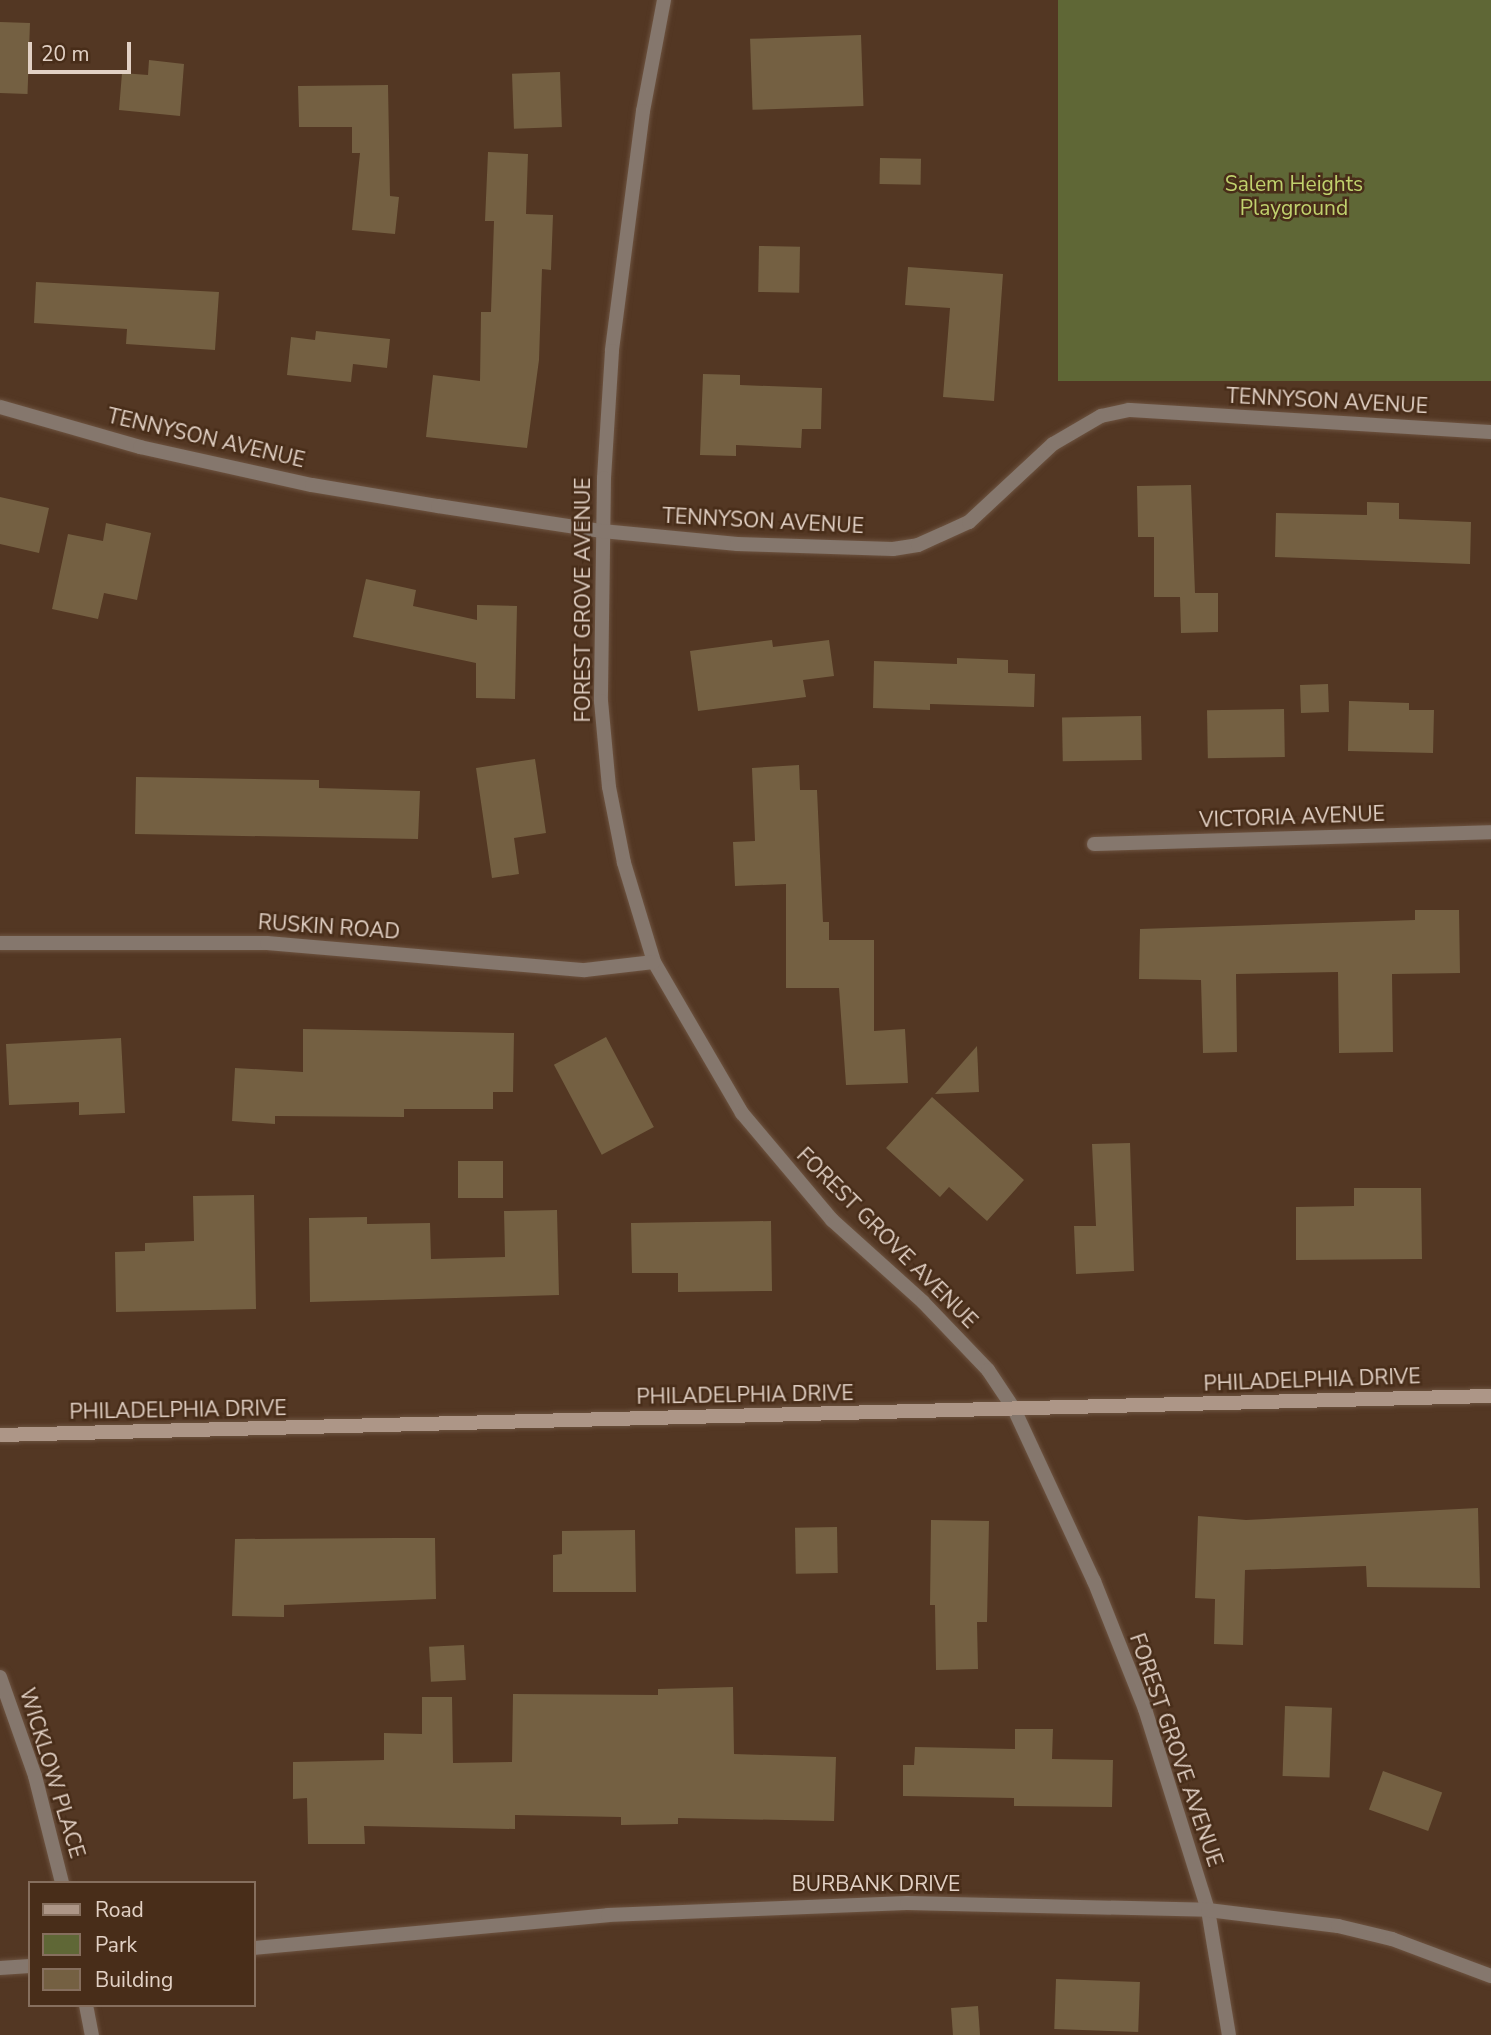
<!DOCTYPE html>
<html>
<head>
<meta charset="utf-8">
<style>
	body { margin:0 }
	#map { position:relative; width:1491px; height:2035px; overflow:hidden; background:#533723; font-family:"Nunito Sans",sans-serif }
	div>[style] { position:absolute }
	.green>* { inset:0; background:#5f6736; transform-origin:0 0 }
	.building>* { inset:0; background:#746042; transform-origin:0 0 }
	.roads { filter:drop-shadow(0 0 2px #6d5340) drop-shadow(0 0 2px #6d5340) }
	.minor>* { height:14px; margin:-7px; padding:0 7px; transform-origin:7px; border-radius:7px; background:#85776d }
	.secondary>* { height:14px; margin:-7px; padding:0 7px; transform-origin:7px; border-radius:7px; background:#ad9687 }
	span { translate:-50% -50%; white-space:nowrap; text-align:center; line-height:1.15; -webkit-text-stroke:5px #482d19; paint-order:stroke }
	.park-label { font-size:21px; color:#c0d16d }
	.street-label { font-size:21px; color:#e2d1c5 }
	.legend { position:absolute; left:28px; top:1881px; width:228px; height:126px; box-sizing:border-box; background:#482d19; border:2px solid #866f5e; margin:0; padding:9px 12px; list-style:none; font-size:21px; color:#e2d1c5 }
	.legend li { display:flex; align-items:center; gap:14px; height:35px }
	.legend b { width:35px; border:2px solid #866f5e }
	.scale { position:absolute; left:28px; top:42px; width:103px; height:32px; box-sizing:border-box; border:4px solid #e2d1c5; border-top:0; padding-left:9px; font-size:21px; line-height:24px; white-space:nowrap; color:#e2d1c5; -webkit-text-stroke:5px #482d19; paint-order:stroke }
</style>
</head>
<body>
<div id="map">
	<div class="green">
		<div style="left:1058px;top:0;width:433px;height:381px"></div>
	</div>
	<div class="building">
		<div style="left:0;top:22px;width:30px;height:71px;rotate:2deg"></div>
		<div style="left:861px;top:35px;width:71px;height:111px;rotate:88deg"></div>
		<div style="clip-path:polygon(149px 60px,184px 64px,180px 116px,119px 110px,122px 73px,148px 75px)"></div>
		<div style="left:560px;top:72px;width:55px;height:48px;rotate:88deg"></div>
		<div style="clip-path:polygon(388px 85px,390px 196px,399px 197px,395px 234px,352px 230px,360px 153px,352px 153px,352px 127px,299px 127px,298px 86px)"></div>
		<div style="clip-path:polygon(488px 152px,528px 154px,526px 214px,553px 215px,551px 270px,542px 269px,539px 360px,527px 448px,426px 437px,433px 375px,480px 381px,481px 312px,491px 312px,494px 221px,485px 221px)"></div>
		<div style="left:880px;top:158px;width:41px;height:26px;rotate:1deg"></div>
		<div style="left:759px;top:246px;width:41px;height:46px;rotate:1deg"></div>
		<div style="clip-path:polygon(908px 267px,1003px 274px,994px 401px,943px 397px,950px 308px,905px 305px)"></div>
		<div style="clip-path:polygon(36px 282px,219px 292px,215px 350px,126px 344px,127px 329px,34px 323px)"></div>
		<div style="clip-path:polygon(316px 331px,390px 339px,387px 368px,353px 364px,351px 382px,287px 375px,291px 337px,315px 340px)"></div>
		<div style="clip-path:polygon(703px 374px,740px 375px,740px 385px,822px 388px,821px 429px,802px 429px,801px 448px,736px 445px,736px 456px,700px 455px)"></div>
		<div style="clip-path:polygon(1191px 485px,1195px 593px,1218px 593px,1218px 632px,1181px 633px,1180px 597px,1154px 597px,1154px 537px,1138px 537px,1137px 486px)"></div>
		<div style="clip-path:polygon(0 497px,49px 508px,39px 553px,0 544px)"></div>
		<div style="clip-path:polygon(1367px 502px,1399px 503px,1399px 519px,1471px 522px,1470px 564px,1275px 557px,1276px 513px,1367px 515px)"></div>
		<div style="clip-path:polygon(106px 523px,151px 533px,137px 600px,104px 593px,98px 619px,52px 609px,68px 534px,103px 541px)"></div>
		<div style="clip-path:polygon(366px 579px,416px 590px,413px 606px,477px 620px,477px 605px,517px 606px,515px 699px,476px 698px,476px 663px,353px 637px)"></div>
		<div style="clip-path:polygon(772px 640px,773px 647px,829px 640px,834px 676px,803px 680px,806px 697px,698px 711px,690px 651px)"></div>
		<div style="clip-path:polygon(957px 658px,1008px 660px,1008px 673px,1035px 674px,1034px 707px,930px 704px,930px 710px,873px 708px,874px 661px,957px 664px)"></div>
		<div style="left:1328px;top:684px;width:28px;height:28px;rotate:88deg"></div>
		<div style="clip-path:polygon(1349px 701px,1409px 703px,1409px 710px,1434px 710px,1433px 753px,1348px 751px)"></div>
		<div style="left:1284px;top:709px;width:48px;height:77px;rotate:89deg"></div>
		<div style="left:1141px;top:716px;width:44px;height:79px;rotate:89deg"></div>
		<div style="clip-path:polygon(535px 759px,546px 833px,514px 838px,519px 874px,492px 878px,476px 768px)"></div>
		<div style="clip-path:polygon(799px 765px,800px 790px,817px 790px,823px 922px,829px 922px,829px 940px,874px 940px,874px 1031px,905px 1029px,908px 1083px,846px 1085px,839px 988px,786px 988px,786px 884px,735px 886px,733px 842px,755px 841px,752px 768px)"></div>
		<div style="clip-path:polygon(136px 777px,319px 780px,319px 788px,420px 791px,418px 839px,135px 834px)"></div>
		<div style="clip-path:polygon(1415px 910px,1459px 910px,1460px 973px,1392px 974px,1393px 1052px,1339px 1053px,1338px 972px,1236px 974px,1237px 1052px,1203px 1053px,1201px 980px,1139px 979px,1140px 929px,1415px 920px)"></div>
		<div style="clip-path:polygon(303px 1029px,514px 1033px,513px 1092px,493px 1092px,493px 1109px,404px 1109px,404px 1117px,275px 1116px,275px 1124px,232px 1121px,235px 1068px,303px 1072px)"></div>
		<div style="left:606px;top:1037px;width:102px;height:59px;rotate:62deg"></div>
		<div style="clip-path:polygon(121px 1038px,125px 1113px,79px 1115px,79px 1102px,9px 1105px,6px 1044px)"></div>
		<div style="clip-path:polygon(977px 1046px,979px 1092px,935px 1094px)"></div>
		<div style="clip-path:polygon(932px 1097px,1024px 1180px,987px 1221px,949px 1187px,940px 1197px,886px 1148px)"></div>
		<div style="clip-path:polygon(1130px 1143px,1134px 1271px,1076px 1274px,1074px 1226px,1096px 1226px,1092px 1144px)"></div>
		<div style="left:458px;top:1161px;width:45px;height:37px"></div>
		<div style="clip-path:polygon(1354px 1188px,1421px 1188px,1422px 1259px,1296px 1260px,1296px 1207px,1354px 1206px)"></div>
		<div style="clip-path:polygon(254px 1195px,256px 1309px,116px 1312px,115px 1252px,145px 1251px,145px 1243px,194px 1241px,193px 1196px)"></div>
		<div style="clip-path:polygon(557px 1210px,559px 1295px,310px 1302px,309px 1218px,367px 1217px,367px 1224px,430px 1223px,431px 1259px,505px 1257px,504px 1211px)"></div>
		<div style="clip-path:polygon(771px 1221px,772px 1291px,678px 1292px,678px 1273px,632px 1273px,631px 1223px)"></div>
		<div style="clip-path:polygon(1478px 1508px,1480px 1588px,1367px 1587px,1366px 1566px,1245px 1570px,1243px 1645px,1214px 1644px,1215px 1599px,1195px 1598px,1198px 1516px,1246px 1520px)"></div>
		<div style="clip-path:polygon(931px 1520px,989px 1521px,987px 1622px,977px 1622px,978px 1669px,936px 1670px,935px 1605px,930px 1605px)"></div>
		<div style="left:837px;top:1527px;width:46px;height:42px;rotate:89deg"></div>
		<div style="clip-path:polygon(635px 1530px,636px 1592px,553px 1592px,553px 1555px,562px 1554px,562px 1531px)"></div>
		<div style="clip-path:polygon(396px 1538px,435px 1538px,436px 1599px,284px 1605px,284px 1617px,232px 1616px,235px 1539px)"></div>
		<div style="left:464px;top:1645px;width:35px;height:35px;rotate:87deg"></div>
		<div style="clip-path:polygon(733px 1687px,734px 1754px,836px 1757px,834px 1821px,678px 1818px,678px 1824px,621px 1825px,621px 1817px,515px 1815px,515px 1829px,364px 1826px,365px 1844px,308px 1844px,307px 1798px,293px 1799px,293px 1762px,384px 1760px,384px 1733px,422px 1734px,422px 1697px,452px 1697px,453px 1763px,512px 1762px,513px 1694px,658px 1695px,658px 1689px)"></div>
		<div style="left:1285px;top:1706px;width:47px;height:70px;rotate:2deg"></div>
		<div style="clip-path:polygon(1015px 1729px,1053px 1729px,1052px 1759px,1113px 1760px,1112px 1807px,1014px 1806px,1014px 1798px,903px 1796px,903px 1765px,914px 1765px,915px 1747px,1015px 1749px)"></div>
		<div style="left:1383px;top:1771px;width:63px;height:41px;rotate:20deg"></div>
		<div style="left:1056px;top:1979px;width:84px;height:50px;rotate:2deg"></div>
		<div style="left:978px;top:2006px;width:29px;height:27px;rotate:86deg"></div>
	</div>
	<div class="roads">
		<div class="minor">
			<div style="left:664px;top:0;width:113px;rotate:100.7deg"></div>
			<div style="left:643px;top:111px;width:242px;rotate:97.4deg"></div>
			<div style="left:612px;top:351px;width:127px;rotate:93.6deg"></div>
			<div style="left:604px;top:478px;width:223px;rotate:90.8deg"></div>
			<div style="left:601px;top:701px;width:86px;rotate:84.7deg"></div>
			<div style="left:609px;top:787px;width:77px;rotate:78.8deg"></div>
			<div style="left:624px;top:863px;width:103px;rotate:73.1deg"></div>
			<div style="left:654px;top:962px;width:175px;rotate:59.8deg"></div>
			<div style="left:742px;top:1113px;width:140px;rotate:49.9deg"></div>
			<div style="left:832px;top:1220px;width:122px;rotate:42deg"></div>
			<div style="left:923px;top:1302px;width:94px;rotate:46.3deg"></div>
			<div style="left:988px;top:1370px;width:47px;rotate:56.3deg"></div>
			<div style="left:1014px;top:1409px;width:190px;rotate:65.1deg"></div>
			<div style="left:1094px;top:1581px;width:138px;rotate:68.3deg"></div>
			<div style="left:1145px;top:1709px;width:211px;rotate:72.6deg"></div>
			<div style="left:1208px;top:1910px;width:127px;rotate:80.5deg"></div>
			<div style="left:0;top:407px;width:146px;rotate:15.9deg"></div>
			<div style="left:140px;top:447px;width:176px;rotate:12.5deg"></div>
			<div style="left:312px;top:485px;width:128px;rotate:9.5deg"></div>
			<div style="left:438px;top:506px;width:166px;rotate:8.7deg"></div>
			<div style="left:602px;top:531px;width:136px;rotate:5.5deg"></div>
			<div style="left:737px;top:544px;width:156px;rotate:1.8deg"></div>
			<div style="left:893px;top:549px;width:25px;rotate:-9deg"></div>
			<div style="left:918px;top:545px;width:56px;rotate:-24.3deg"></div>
			<div style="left:969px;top:522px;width:115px;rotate:-42.9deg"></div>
			<div style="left:1053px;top:444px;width:56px;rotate:-30.3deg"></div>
			<div style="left:1101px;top:416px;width:29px;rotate:-12deg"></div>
			<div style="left:1129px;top:410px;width:363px;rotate:3.5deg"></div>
			<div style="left:1094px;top:844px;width:397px;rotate:-1.7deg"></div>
			<div style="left:0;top:943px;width:267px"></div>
			<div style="left:267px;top:943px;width:319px;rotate:4.9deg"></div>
			<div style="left:585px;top:970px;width:69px;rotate:-6.6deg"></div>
			<div style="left:0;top:1677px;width:105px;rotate:70.5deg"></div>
			<div style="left:35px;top:1776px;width:110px;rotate:75.8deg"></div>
			<div style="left:254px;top:1948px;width:356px;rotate:-5.3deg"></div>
			<div style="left:608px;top:1915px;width:299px;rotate:-2.3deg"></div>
			<div style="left:907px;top:1903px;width:301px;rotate:1.3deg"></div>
			<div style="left:1208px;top:1910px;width:131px;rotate:7deg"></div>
			<div style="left:1338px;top:1926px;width:56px;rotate:13.5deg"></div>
			<div style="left:1392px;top:1939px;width:106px;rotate:20.5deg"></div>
			<div style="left:0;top:1968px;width:30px;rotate:-4deg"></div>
			<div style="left:86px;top:2005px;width:31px;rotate:79deg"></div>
		</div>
		<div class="secondary">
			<div style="left:0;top:1435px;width:1492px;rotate:-1.5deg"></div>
		</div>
	</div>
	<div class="park-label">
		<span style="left:1294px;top:196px">Salem Heights<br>Playground</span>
	</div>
	<div class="street-label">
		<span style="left:1327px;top:401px;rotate:3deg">TENNYSON AVENUE</span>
		<span style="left:206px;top:438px;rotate:13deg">TENNYSON AVENUE</span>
		<span style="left:763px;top:521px;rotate:3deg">TENNYSON AVENUE</span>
		<span style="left:583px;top:600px;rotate:-90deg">FOREST GROVE AVENUE</span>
		<span style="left:1292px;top:817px;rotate:-2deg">VICTORIA AVENUE</span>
		<span style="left:329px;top:927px;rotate:4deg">RUSKIN ROAD</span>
		<span style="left:887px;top:1238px;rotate:45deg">FOREST GROVE AVENUE</span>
		<span style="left:1312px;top:1380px;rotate:-2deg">PHILADELPHIA DRIVE</span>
		<span style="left:745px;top:1395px;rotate:-1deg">PHILADELPHIA DRIVE</span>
		<span style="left:178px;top:1410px;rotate:-1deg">PHILADELPHIA DRIVE</span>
		<span style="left:1176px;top:1750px;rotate:71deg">FOREST GROVE AVENUE</span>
		<span style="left:52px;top:1773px;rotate:73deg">WICKLOW PLACE</span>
		<span style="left:876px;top:1884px">BURBANK DRIVE</span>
	</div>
	<ul class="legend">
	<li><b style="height:9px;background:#ad9687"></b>Road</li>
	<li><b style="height:19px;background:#5f6736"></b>Park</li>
	<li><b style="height:19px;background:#746042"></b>Building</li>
	</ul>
	<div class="scale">20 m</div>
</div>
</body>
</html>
